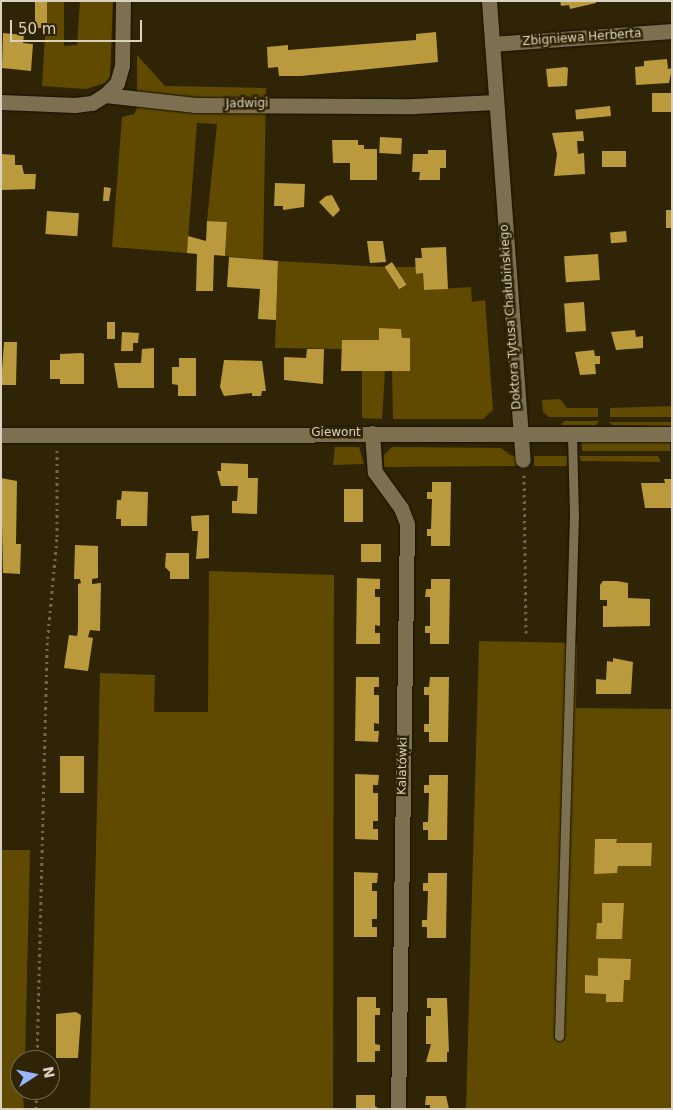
<!DOCTYPE html>
<html>
<head>
<meta charset="utf-8">
<style>
	body { margin:0 }
	#map { position:relative; width:673px; height:1110px; overflow:hidden; background:#2f2506; font-family:"DejaVu Sans",sans-serif }
	div>[style] { position:absolute }
	.green>* { inset:0; background:#5f4a00; transform-origin:0 0 }
	.building>* { inset:0; background:#ba9a3d; transform-origin:0 0 }
	.path>* { height:3px; margin-top:-1.5px; transform-origin:0; background:repeating-linear-gradient(90deg,#71684e 0 2.5px,transparent 0 6.5px) }
	.roads { filter:drop-shadow(0 0 1px #160e00) drop-shadow(0 0 1px #160e00) }
	.lane>* { height:9px; margin:-4.5px; padding:0 4.5px; transform-origin:4.5px; border-radius:4.5px; background:#7c7050 }
	.street>* { height:15px; margin:-7.5px; padding:0 7.5px; transform-origin:7.5px; border-radius:7.5px; background:#7c7050 }
	span { translate:-50% -50%; white-space:nowrap; text-align:center; line-height:1.15; -webkit-text-stroke:5px #2f2506; paint-order:stroke }
	.street-label { font-size:12px; color:#d9d2c1 }
	.frame { position:absolute; inset:0; border:2px solid #d9d2c1; pointer-events:none }
	.north { position:absolute; left:10px; top:1050px; width:50px; height:50px; box-sizing:border-box; background:#2f2506; border:1px solid #736a51; border-radius:50%; rotate:79deg; font-size:14px; font-weight:700; line-height:20px; text-align:center; color:#d9d2c1 }
	.north::after { content:''; display:block; margin:auto; width:18px; height:22px; background:#9ab5fd; clip-path:polygon(50% 0,100% 100%,50% 72%,0 100%) }
	.scale { position:absolute; left:10px; top:20px; width:132px; height:22px; box-sizing:border-box; border:2px solid #d9d2c1; border-top:0; padding-left:6px; font-size:15px; line-height:18px; white-space:nowrap; color:#d9d2c1; -webkit-text-stroke:4px #2f2506; paint-order:stroke }
</style>
</head>
<body>
<div id="map">
	<div class="green">
		<div style="clip-path:polygon(47px 1px,64px 1px,64px 46px,77px 45px,80px 1px,113px 1px,110px 77px,105px 83px,86px 89px,42px 86px)"></div>
		<div style="clip-path:polygon(137px 55px,165px 86px,266px 88px,263px 260px,225px 256px,227px 222px,207px 221px,217px 124px,197px 123px,187px 253px,112px 247px,122px 117px,134px 114px,137px 108px)"></div>
		<div style="clip-path:polygon(278px 261px,384px 267px,399px 290px,407px 285px,396px 267px,416px 267px,416px 274px,423px 273px,424px 290px,471px 287px,472px 302px,485px 300px,493px 410px,483px 419px,393px 419px,392px 371px,410px 370px,410px 339px,402px 338px,401px 329px,379px 328px,379px 340px,342px 340px,342px 349px,275px 348px)"></div>
		<div style="clip-path:polygon(362px 371px,385px 371px,382px 419px,362px 418px)"></div>
		<div style="clip-path:polygon(560px 399px,567px 408px,598px 408px,598px 417px,549px 417px,543px 412px,542px 400px)"></div>
		<div style="clip-path:polygon(672px 406px,672px 417px,610px 417px,610px 408px)"></div>
		<div style="clip-path:polygon(564px 421px,598px 421px,599px 422px,596px 425px,561px 425px)"></div>
		<div style="clip-path:polygon(609px 422px,672px 422px,672px 426px,612px 425px)"></div>
		<div style="left:582px;top:442px;width:88px;height:9px"></div>
		<div style="clip-path:polygon(335px 447px,359px 447px,364px 464px,333px 465px)"></div>
		<div style="clip-path:polygon(392px 447px,501px 448px,510px 455px,516px 456px,517px 466px,384px 467px,384px 455px)"></div>
		<div style="left:534px;top:456px;width:33px;height:10px"></div>
		<div style="clip-path:polygon(579px 456px,658px 456px,661px 462px,581px 461px)"></div>
		<div style="clip-path:polygon(209px 571px,334px 575px,333px 1109px,90px 1109px,100px 673px,155px 675px,154px 712px,208px 712px)"></div>
		<div style="clip-path:polygon(479px 641px,577px 643px,576px 708px,672px 709px,672px 1109px,466px 1109px)"></div>
		<div style="clip-path:polygon(1px 850px,30px 850px,25px 1060px,20px 1060px,24px 1109px,1px 1109px)"></div>
	</div>
	<div class="building">
		<div style="left:35px;top:1px;width:12px;height:27px"></div>
		<div style="clip-path:polygon(560px 1px,596px 1px,596px 3px,570px 9px,569px 5px,561px 6px)"></div>
		<div style="clip-path:polygon(436px 32px,438px 62px,301px 76px,279px 76px,278px 67px,268px 68px,267px 47px,288px 45px,288px 50px,416px 40px,416px 34px)"></div>
		<div style="clip-path:polygon(3px 33px,24px 35px,23px 43px,33px 44px,31px 71px,2px 68px)"></div>
		<div style="clip-path:polygon(667px 59px,668px 69px,672px 68px,669px 83px,636px 85px,635px 67px,644px 66px,644px 61px)"></div>
		<div style="clip-path:polygon(565px 67px,568px 68px,567px 86px,548px 87px,546px 69px)"></div>
		<div style="left:672px;top:93px;width:19px;height:20px;rotate:90deg"></div>
		<div style="left:610px;top:106px;width:10px;height:35px;rotate:84deg"></div>
		<div style="clip-path:polygon(583px 131px,584px 141px,577px 141px,578px 154px,584px 153px,585px 174px,554px 176px,557px 154px,552px 133px)"></div>
		<div style="left:380px;top:137px;width:22px;height:16px;rotate:3deg"></div>
		<div style="clip-path:polygon(332px 140px,358px 140px,358px 145px,364px 145px,364px 149px,377px 149px,377px 180px,350px 180px,350px 163px,333px 163px)"></div>
		<div style="clip-path:polygon(428px 150px,446px 150px,446px 168px,440px 168px,440px 180px,419px 180px,420px 172px,412px 172px,413px 154px,428px 154px)"></div>
		<div style="left:626px;top:151px;width:16px;height:24px;rotate:90deg"></div>
		<div style="clip-path:polygon(1px 154px,15px 155px,15px 165px,22px 165px,24px 174px,36px 174px,35px 189px,1px 190px)"></div>
		<div style="clip-path:polygon(275px 183px,305px 184px,304px 207px,283px 210px,283px 206px,274px 206px)"></div>
		<div style="clip-path:polygon(104px 187px,111px 188px,109px 201px,103px 201px)"></div>
		<div style="clip-path:polygon(332px 195px,340px 210px,333px 217px,319px 202px,326px 196px)"></div>
		<div style="left:666px;top:210px;width:6px;height:18px"></div>
		<div style="left:47px;top:211px;width:32px;height:23px;rotate:4deg"></div>
		<div style="clip-path:polygon(207px 221px,227px 222px,225px 256px,214px 255px,213px 291px,196px 291px,197px 254px,187px 253px,188px 236px,206px 241px)"></div>
		<div style="left:626px;top:231px;width:11px;height:16px;rotate:85deg"></div>
		<div style="clip-path:polygon(367px 241px,383px 241px,386px 262px,370px 263px)"></div>
		<div style="clip-path:polygon(446px 247px,448px 289px,424px 290px,423px 273px,416px 274px,415px 258px,422px 258px,421px 248px)"></div>
		<div style="left:598px;top:254px;width:26px;height:34px;rotate:86deg"></div>
		<div style="clip-path:polygon(229px 257px,278px 261px,276px 320px,258px 319px,260px 289px,227px 287px)"></div>
		<div style="left:392px;top:262px;width:27px;height:9px;rotate:57deg"></div>
		<div style="left:584px;top:302px;width:29px;height:20px;rotate:86deg"></div>
		<div style="left:107px;top:322px;width:8px;height:17px"></div>
		<div style="clip-path:polygon(379px 328px,401px 329px,402px 338px,410px 338px,410px 371px,341px 371px,342px 340px,379px 340px)"></div>
		<div style="clip-path:polygon(635px 330px,636px 337px,643px 336px,643px 348px,616px 350px,611px 332px)"></div>
		<div style="clip-path:polygon(122px 332px,139px 333px,138px 343px,133px 343px,133px 351px,121px 351px)"></div>
		<div style="clip-path:polygon(4px 342px,17px 342px,16px 385px,1px 385px)"></div>
		<div style="clip-path:polygon(154px 348px,154px 388px,118px 388px,114px 363px,141px 363px,142px 349px)"></div>
		<div style="clip-path:polygon(307px 349px,324px 349px,323px 384px,284px 380px,284px 357px,306px 358px)"></div>
		<div style="clip-path:polygon(594px 350px,595px 356px,600px 356px,600px 364px,595px 364px,596px 374px,580px 375px,575px 352px)"></div>
		<div style="clip-path:polygon(81px 353px,84px 354px,84px 384px,60px 384px,60px 379px,50px 379px,50px 360px,60px 360px,60px 354px)"></div>
		<div style="clip-path:polygon(179px 358px,196px 358px,196px 396px,178px 396px,178px 385px,172px 384px,172px 367px,179px 367px)"></div>
		<div style="clip-path:polygon(224px 360px,262px 361px,266px 391px,262px 391px,261px 396px,252px 396px,252px 393px,224px 396px,220px 387px)"></div>
		<div style="clip-path:polygon(221px 463px,248px 464px,248px 478px,258px 478px,257px 514px,232px 513px,232px 501px,237px 501px,238px 486px,221px 486px,217px 471px,221px 471px)"></div>
		<div style="clip-path:polygon(1px 478px,17px 481px,16px 544px,21px 544px,20px 574px,3px 573px)"></div>
		<div style="clip-path:polygon(664px 479px,672px 479px,672px 508px,645px 508px,641px 483px,665px 483px)"></div>
		<div style="clip-path:polygon(432px 482px,451px 482px,450px 546px,431px 546px,431px 536px,427px 536px,427px 529px,431px 529px,432px 499px,427px 499px,427px 492px,432px 492px)"></div>
		<div style="left:344px;top:489px;width:19px;height:33px"></div>
		<div style="clip-path:polygon(122px 491px,148px 492px,147px 526px,121px 526px,121px 519px,116px 519px,117px 500px,121px 500px)"></div>
		<div style="clip-path:polygon(209px 515px,209px 558px,196px 559px,198px 531px,192px 531px,191px 516px)"></div>
		<div style="left:361px;top:544px;width:20px;height:18px"></div>
		<div style="clip-path:polygon(75px 545px,98px 546px,98px 578px,92px 579px,92px 584px,101px 583px,100px 631px,90px 630px,88px 637px,93px 638px,88px 671px,64px 668px,69px 635px,77px 636px,78px 630px,78px 584px,81px 583px,80px 579px,74px 579px)"></div>
		<div style="clip-path:polygon(166px 553px,189px 553px,189px 579px,170px 579px,170px 572px,165px 567px)"></div>
		<div style="clip-path:polygon(357px 578px,380px 579px,380px 589px,375px 589px,375px 597px,380px 597px,380px 626px,375px 625px,375px 633px,380px 633px,380px 644px,356px 644px)"></div>
		<div style="clip-path:polygon(431px 579px,450px 579px,449px 644px,430px 644px,430px 633px,425px 633px,425px 626px,430px 626px,430px 597px,425px 597px,426px 589px,431px 589px)"></div>
		<div style="clip-path:polygon(617px 581px,628px 583px,628px 598px,650px 599px,650px 626px,603px 627px,603px 606px,607px 606px,607px 600px,600px 600px,600px 585px,603px 581px)"></div>
		<div style="clip-path:polygon(613px 658px,633px 662px,631px 694px,596px 694px,596px 679px,606px 680px,607px 661px,613px 662px)"></div>
		<div style="clip-path:polygon(356px 677px,379px 677px,379px 687px,374px 687px,374px 695px,379px 695px,379px 724px,374px 723px,374px 731px,379px 731px,378px 742px,355px 741px)"></div>
		<div style="clip-path:polygon(430px 677px,449px 677px,448px 742px,429px 742px,429px 732px,424px 732px,424px 724px,429px 724px,429px 695px,424px 695px,424px 687px,429px 687px)"></div>
		<div style="left:60px;top:756px;width:24px;height:37px"></div>
		<div style="clip-path:polygon(355px 774px,379px 775px,378px 785px,373px 785px,373px 793px,378px 793px,378px 821px,373px 821px,373px 829px,378px 829px,378px 840px,355px 839px)"></div>
		<div style="clip-path:polygon(429px 775px,448px 775px,447px 840px,428px 840px,428px 830px,423px 830px,423px 822px,428px 822px,429px 793px,424px 793px,424px 785px,429px 785px)"></div>
		<div style="clip-path:polygon(595px 839px,617px 839px,616px 843px,652px 843px,651px 866px,618px 866px,617px 873px,594px 874px)"></div>
		<div style="clip-path:polygon(354px 872px,378px 873px,377px 883px,372px 883px,372px 891px,377px 891px,377px 919px,372px 919px,372px 927px,377px 927px,377px 937px,354px 937px)"></div>
		<div style="clip-path:polygon(428px 873px,447px 873px,446px 938px,427px 938px,427px 927px,422px 927px,422px 920px,427px 920px,428px 891px,423px 891px,423px 883px,428px 883px)"></div>
		<div style="clip-path:polygon(602px 903px,624px 903px,622px 939px,596px 939px,597px 923px,602px 923px)"></div>
		<div style="clip-path:polygon(598px 958px,631px 959px,630px 980px,624px 980px,623px 1002px,606px 1002px,606px 994px,585px 993px,585px 975px,598px 976px)"></div>
		<div style="clip-path:polygon(357px 997px,376px 997px,376px 1008px,380px 1008px,380px 1015px,375px 1015px,375px 1044px,380px 1045px,380px 1051px,375px 1051px,375px 1062px,357px 1062px)"></div>
		<div style="clip-path:polygon(427px 998px,447px 998px,449px 1052px,447px 1052px,447px 1062px,426px 1062px,431px 1044px,426px 1044px,426px 1016px,431px 1016px,431px 1008px,427px 1008px)"></div>
		<div style="clip-path:polygon(76px 1012px,81px 1015px,78px 1058px,56px 1058px,56px 1014px)"></div>
		<div style="clip-path:polygon(356px 1095px,375px 1095px,375px 1106px,379px 1109px,356px 1109px)"></div>
		<div style="clip-path:polygon(426px 1096px,446px 1096px,449px 1109px,430px 1109px,430px 1105px,425px 1105px)"></div>
	</div>
	<div class="path">
		<div style="left:524px;top:475px;width:158px;rotate:89.3deg"></div>
		<div style="left:37px;top:1060px;width:415px;rotate:-88.6deg"></div>
		<div style="left:47px;top:645px;width:108px;rotate:-84.7deg"></div>
		<div style="left:57px;top:537px;width:88px;rotate:-90deg"></div>
		<div style="left:36px;top:1109px;width:19px;rotate:-87deg"></div>
	</div>
	<div class="roads">
		<div class="lane">
			<div style="left:559px;top:1036px;width:520px;rotate:-88.35deg"></div>
			<div style="left:574px;top:516px;width:83px;rotate:-91.4deg"></div>
		</div>
		<div class="street">
			<div style="left:489px;top:1px;width:460px;rotate:85.8deg"></div>
			<div style="left:492px;top:44px;width:180px;rotate:-4.1deg"></div>
			<div style="left:105px;top:95px;width:17px;rotate:-45deg"></div>
			<div style="left:117px;top:83px;width:18px;rotate:-74deg"></div>
			<div style="left:122px;top:66px;width:65px;rotate:-89.1deg"></div>
			<div style="left:1px;top:102px;width:74px;rotate:2.3deg"></div>
			<div style="left:75px;top:105px;width:17px;rotate:-7deg"></div>
			<div style="left:92px;top:103px;width:15px;rotate:-32deg"></div>
			<div style="left:105px;top:95px;width:91px;rotate:6.3deg"></div>
			<div style="left:195px;top:105px;width:219px;rotate:0.3deg"></div>
			<div style="left:414px;top:106px;width:82px;rotate:-2.8deg"></div>
			<div style="left:372px;top:433px;width:39px;rotate:86deg"></div>
			<div style="left:375px;top:472px;width:44px;rotate:54.2deg"></div>
			<div style="left:401px;top:508px;width:17px;rotate:69deg"></div>
			<div style="left:407px;top:524px;width:585px;rotate:90.88deg"></div>
			<div style="left:1px;top:435px;width:671px;rotate:-0.09deg"></div>
		</div>
	</div>
	<div class="street-label">
		<span style="left:582px;top:38px;rotate:-4deg">Zbigniewa Herberta</span>
		<span style="left:247px;top:104px;rotate:-1deg">Jadwigi</span>
		<span style="left:511px;top:317px;rotate:-94deg">Doktora Tytusa Chałubińskiego</span>
		<span style="left:336px;top:433px">Giewont</span>
		<span style="left:403px;top:766px;rotate:-89deg">Kalatówki</span>
	</div>
	<div class="frame"></div>
	<div class="north">N</div>
	<div class="scale">50 m</div>
</div>
</body>
</html>
